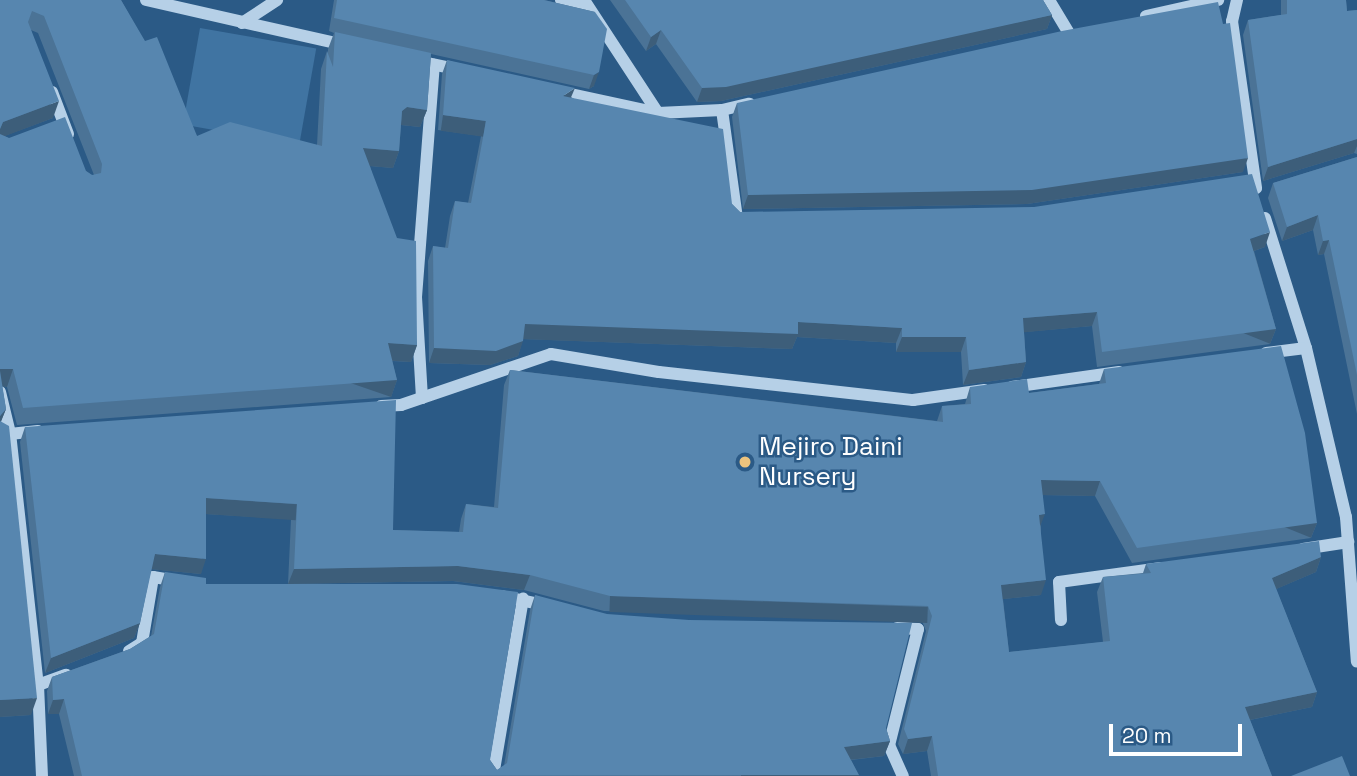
<!DOCTYPE html>
<html>
<head>
<meta charset="utf-8">
<style>
	body { margin:0 }
	#map { position:relative; width:1357px; height:776px; overflow:hidden; background:#2b5a86; font-family:"Space Grotesk",sans-serif }
	div>[style] { position:absolute }
	.green>* { inset:0; background:#4074a2; transform-origin:0 0 }
	.minor>* { height:12px; margin:-6px; padding:0 6px; transform-origin:6px; border-radius:6px; background:#b6d0e7 }
	.wall>* { inset:0; background:#4b7396 }
	.shaded-wall>* { inset:0; background:#3d5e7a; transform-origin:0 0 }
	.building>* { inset:0; background:#5786af }
	.dots>* { width:19px; height:19px; translate:-50% -50%; box-sizing:border-box; border:4px solid #2b5a86; border-radius:50% }
	span { translate:-50% -50%; white-space:nowrap; text-align:center; line-height:1.15; -webkit-text-stroke:5px #2b5a86; paint-order:stroke }
	.poi-label { font-size:26px; color:#fff }
	.left { translate:0 -50%; text-align:left }
	.scale { position:absolute; left:1109px; top:724px; width:133px; height:32px; box-sizing:border-box; border:4px solid #fff; border-top:0; padding-left:9px; font-size:21px; line-height:24px; white-space:nowrap; color:#fff; -webkit-text-stroke:5px #2b5a86; paint-order:stroke }
</style>
</head>
<body>
<div id="map">
	<div class="green">
		<div style="left:200px;top:28px;width:118px;height:98px;rotate:10deg"></div>
	</div>
	<div class="minor">
		<div style="left:146px;top:0;width:203px;rotate:12.8deg"></div>
		<div style="left:561px;top:0;width:28px;rotate:15deg"></div>
		<div style="left:584px;top:0;width:135px;rotate:56.8deg"></div>
		<div style="left:1049px;top:0;width:39px;rotate:59deg"></div>
		<div style="left:1237px;top:0;width:22px;rotate:103deg"></div>
		<div style="left:1232px;top:21px;width:169px;rotate:81.8deg"></div>
		<div style="left:1146px;top:16px;width:74px;rotate:-12.5deg"></div>
		<div style="left:242px;top:23px;width:42px;rotate:-33.3deg"></div>
		<div style="left:417px;top:61px;width:45px;rotate:11.6deg"></div>
		<div style="left:557px;top:91px;width:103px;rotate:12.3deg"></div>
		<div style="left:658px;top:113px;width:64px;rotate:-2.7deg"></div>
		<div style="left:722px;top:110px;width:28px;rotate:-13deg"></div>
		<div style="left:52px;top:92px;width:45px;rotate:69.1deg"></div>
		<div style="left:722px;top:110px;width:109px;rotate:82.1deg"></div>
		<div style="left:1265px;top:218px;width:136px;rotate:72.5deg"></div>
		<div style="left:1306px;top:348px;width:174px;rotate:76.7deg"></div>
		<div style="left:1346px;top:517px;width:145px;rotate:85.7deg"></div>
		<div style="left:1266px;top:353px;width:40px;rotate:-7.1deg"></div>
		<div style="left:1012px;top:387px;width:108px;rotate:-8deg"></div>
		<div style="left:0;top:392px;width:42px;rotate:76.3deg"></div>
		<div style="left:10px;top:433px;width:254px;rotate:83.7deg"></div>
		<div style="left:38px;top:685px;width:91px;rotate:87.5deg"></div>
		<div style="left:422px;top:398px;width:101px;rotate:-93.4deg"></div>
		<div style="left:416px;top:297px;width:233px;rotate:-85.6deg"></div>
		<div style="left:381px;top:406px;width:20px;rotate:-3deg"></div>
		<div style="left:401px;top:405px;width:158px;rotate:-18.8deg"></div>
		<div style="left:551px;top:354px;width:109px;rotate:9.5deg"></div>
		<div style="left:659px;top:372px;width:256px;rotate:6.3deg"></div>
		<div style="left:913px;top:400px;width:72px;rotate:-8deg"></div>
		<div style="left:0;top:435px;width:38px;rotate:-6deg"></div>
		<div style="left:1303px;top:549px;width:46px;rotate:-8.8deg"></div>
		<div style="left:501px;top:596px;width:48px;rotate:12deg"></div>
		<div style="left:1061px;top:620px;width:38px;rotate:-93deg"></div>
		<div style="left:1059px;top:582px;width:103px;rotate:-7.8deg"></div>
		<div style="left:897px;top:628px;width:21px;rotate:3deg"></div>
		<div style="left:918px;top:629px;width:120px;rotate:104deg"></div>
		<div style="left:889px;top:745px;width:34px;rotate:66deg"></div>
		<div style="left:129px;top:651px;width:15px;rotate:-32deg"></div>
		<div style="left:142px;top:643px;width:67px;rotate:-80.5deg"></div>
		<div style="left:153px;top:577px;width:26px;rotate:9deg"></div>
		<div style="left:38px;top:685px;width:30px;rotate:-20deg"></div>
		<div style="left:493px;top:776px;width:180px;rotate:-80.4deg"></div>
	</div>
	<div class="wall">
		<div style="clip-path:polygon(evenodd,0 0,121px 0,197px 136px,317px 145px,321px 69px,327px 51px,328px 54px,328px 49px,334px 33px,329px 31px,334px 0,544px 0,595px 12px,594px 86px,589px 89px,431px 54px,427px 110px,420px 127px,401px 125px,399px 151px,393px 168px,370px 166px,417px 345px,411px 362px,392px 361px,397px 380px,391px 397px,17px 425px,7px 387px,2px 386px,6px 409px,1px 421px,31px 715px,0 717px,0 0,31px 30px,38px 33px,94px 175px,92px 175px,86px 171px,4px 136px,53px 118px,31px 30px)"></div>
		<div style="clip-path:polygon(610px 0,1043px 0,1052px 15px,1047px 29px,721px 101px,697px 102px,656px 44px,646px 51px)"></div>
		<div style="clip-path:polygon(1281px 0,1346px 0,1347px 11px,1357px 10px,1357px 154px,1354px 153px,1263px 181px,1243px 35px,1248px 20px,1281px 15px)"></div>
		<div style="clip-path:polygon(447px 60px,571px 97px,732px 204px,740px 212px,1265px 247px,1254px 251px,1276px 329px,1270px 344px,1097px 367px,1092px 326px,1024px 332px,1026px 362px,1021px 377px,963px 385px,961px 352px,896px 352px,896px 343px,797px 337px,792px 349px,523px 339px,518px 356px,490px 365px,429px 363px,428px 261px,433px 246px,445px 248px,450px 216px,455px 201px,468px 203px,481px 136px,438px 130px,442px 74px)"></div>
		<div style="clip-path:polygon(737px 103px,1243px 172px,1027px 204px,743px 209px,732px 117px)"></div>
		<div style="clip-path:polygon(1357px 157px,1357px 414px,1324px 254px,1318px 255px,1313px 230px,1282px 241px,1268px 198px,1273px 183px)"></div>
		<div style="clip-path:polygon(1104px 369px,1317px 523px,1311px 538px,1132px 563px,1095px 496px,1043px 495px,1041px 526px,1041px 595px,1003px 599px,1009px 652px,1103px 642px,1097px 592px,1103px 577px,1143px 573px,1146px 564px,1321px 557px,1316px 572px,1276px 589px,1317px 692px,1312px 707px,1250px 720px,1272px 776px,931px 776px,927px 751px,903px 754px,898px 744px,926px 631px,922px 621px,604px 611px,524px 590px,453px 581px,288px 584px,291px 519px,206px 514px,201px 574px,151px 569px,140px 623px,134px 638px,45px 673px,20px 442px,25px 427px,393px 530px,459px 532px,461px 519px,466px 504px,494px 507px,504px 385px,510px 370px,937px 421px,942px 406px,965px 404px,970px 387px,1029px 393px,1099px 384px)"></div>
		<div style="clip-path:polygon(165px 572px,206px 584px,490px 760px,497px 770px,504px 766px,530px 610px,535px 595px,886px 728px,890px 741px,884px 756px,851px 760px,859px 776px,74px 776px,59px 714px,48px 714px,47px 691px,52px 677px,130px 649px,151px 636px,160px 587px)"></div>
	</div>
	<div class="shaded-wall">
		<div style="clip-path:polygon(1052px 15px,1047px 29px,721px 101px,697px 102px,702px 88px)"></div>
		<div style="clip-path:polygon(661px 30px,656px 44px,646px 51px,651px 37px)"></div>
		<div style="clip-path:polygon(599px 72px,594px 86px,589px 89px,594px 75px)"></div>
		<div style="clip-path:polygon(575px 88px,569px 102px,563px 96px)"></div>
		<div style="clip-path:polygon(59px 101px,53px 118px,0 138px,0 129px,3px 122px)"></div>
		<div style="clip-path:polygon(407px 107px,427px 110px,420px 127px,401px 125px,402px 111px)"></div>
		<div style="left:443px;top:115px;width:43px;height:16px;rotate:8deg"></div>
		<div style="clip-path:polygon(1357px 139px,1357px 146px,1354px 153px,1263px 181px,1268px 167px)"></div>
		<div style="clip-path:polygon(363px 148px,399px 151px,393px 168px,357px 165px)"></div>
		<div style="clip-path:polygon(1248px 158px,1243px 172px,1027px 204px,743px 209px,748px 195px)"></div>
		<div style="clip-path:polygon(1318px 215px,1313px 230px,1282px 241px,1287px 227px)"></div>
		<div style="clip-path:polygon(1270px 232px,1265px 247px,1245px 254px,1250px 239px)"></div>
		<div style="clip-path:polygon(1329px 240px,1324px 254px,1318px 255px,1323px 241px)"></div>
		<div style="clip-path:polygon(1097px 312px,1092px 326px,1017px 333px,1023px 318px)"></div>
		<div style="clip-path:polygon(798px 322px,902px 328px,896px 343px,797px 337px,792px 349px,519px 339px,525px 324px)"></div>
		<div style="left:1276px;top:329px;width:16px;height:176px;rotate:112deg"></div>
		<div style="clip-path:polygon(902px 337px,966px 337px,961px 352px,896px 352px)"></div>
		<div style="clip-path:polygon(523px 341px,518px 356px,490px 365px,429px 363px,434px 348px)"></div>
		<div style="clip-path:polygon(388px 343px,417px 345px,411px 362px,381px 360px)"></div>
		<div style="clip-path:polygon(1026px 362px,1021px 377px,963px 385px,969px 370px)"></div>
		<div style="clip-path:polygon(0 369px,13px 369px,7px 387px,0 386px)"></div>
		<div style="left:397px;top:380px;width:18px;height:375px;rotate:109deg"></div>
		<div style="clip-path:polygon(6px 409px,0 424px,0 416px)"></div>
		<div style="clip-path:polygon(1041px 480px,1100px 481px,1095px 496px,1036px 495px)"></div>
		<div style="left:206px;top:498px;width:91px;height:16px;rotate:4deg"></div>
		<div style="clip-path:polygon(1045px 514px,1039px 529px,1039px 515px)"></div>
		<div style="left:1317px;top:523px;width:16px;height:182px;rotate:112deg"></div>
		<div style="clip-path:polygon(155px 554px,206px 559px,201px 574px,149px 569px)"></div>
		<div style="clip-path:polygon(1321px 557px,1316px 572px,1267px 593px,1272px 578px)"></div>
		<div style="clip-path:polygon(458px 566px,530px 575px,524px 590px,453px 581px,288px 584px,294px 569px)"></div>
		<div style="clip-path:polygon(1046px 580px,1041px 595px,996px 600px,1001px 585px)"></div>
		<div style="left:610px;top:596px;width:318px;height:16px;rotate:2deg"></div>
		<div style="clip-path:polygon(140px 623px,134px 638px,45px 673px,51px 658px)"></div>
		<div style="clip-path:polygon(1317px 692px,1312px 707px,1240px 722px,1245px 707px)"></div>
		<div style="clip-path:polygon(37px 698px,31px 715px,0 717px,0 700px)"></div>
		<div style="clip-path:polygon(64px 699px,59px 714px,48px 714px,53px 700px)"></div>
		<div style="clip-path:polygon(932px 736px,927px 751px,903px 754px,908px 739px)"></div>
		<div style="clip-path:polygon(890px 741px,884px 756px,839px 761px,844px 747px)"></div>
		<div style="left:741px;top:775px;width:118px;height:1px"></div>
	</div>
	<div class="building">
		<div style="clip-path:polygon(0 0,121px 0,145px 41px,157px 37px,197px 136px,230px 122px,322px 146px,327px 51px,333px 67px,335px 32px,431px 53px,427px 110px,407px 107px,402px 111px,399px 151px,363px 148px,397px 238px,416px 241px,417px 345px,388px 343px,397px 380px,23px 408px,13px 369px,0 369px,0 134px,9px 138px,65px 117px,86px 171px,92px 175px,101px 173px,102px 164px,44px 16px,32px 11px,28px 22px,59px 101px,3px 122px,0 129px)"></div>
		<div style="clip-path:polygon(337px 0,544px 0,595px 12px,607px 29px,599px 72px,594px 75px,334px 18px)"></div>
		<div style="clip-path:polygon(625px 0,1043px 0,1052px 15px,726px 87px,702px 88px,661px 30px,651px 37px)"></div>
		<div style="clip-path:polygon(1287px 0,1346px 0,1347px 11px,1357px 10px,1357px 139px,1268px 167px,1248px 20px,1287px 14px)"></div>
		<div style="clip-path:polygon(1218px 2px,1223px 24px,1230px 23px,1248px 158px,1032px 190px,748px 195px,737px 103px,1062px 31px)"></div>
		<div style="clip-path:polygon(447px 60px,575px 88px,563px 96px,723px 129px,732px 204px,740px 212px,1034px 207px,1252px 174px,1270px 232px,1250px 239px,1276px 329px,1102px 352px,1097px 312px,1023px 318px,1026px 362px,969px 370px,966px 337px,902px 337px,902px 328px,798px 322px,798px 334px,525px 324px,523px 341px,496px 351px,434px 348px,433px 246px,448px 248px,455px 201px,471px 203px,486px 121px,443px 115px)"></div>
		<div style="clip-path:polygon(1357px 157px,1357px 375px,1329px 240px,1323px 241px,1318px 215px,1287px 227px,1273px 183px)"></div>
		<div style="clip-path:polygon(1281px 346px,1305px 433px,1317px 523px,1137px 548px,1100px 481px,1041px 480px,1045px 514px,1039px 515px,1046px 580px,1001px 585px,1009px 652px,1110px 641px,1103px 577px,1151px 573px,1146px 564px,1319px 541px,1321px 557px,1272px 578px,1317px 692px,1245px 707px,1272px 776px,938px 776px,932px 736px,908px 739px,904px 729px,932px 616px,928px 606px,610px 596px,530px 575px,458px 566px,294px 569px,297px 504px,206px 498px,206px 559px,155px 554px,140px 623px,51px 658px,25px 427px,396px 400px,393px 530px,463px 532px,466px 504px,498px 508px,510px 370px,943px 422px,942px 406px,971px 404px,970px 387px,1027px 379px,1029px 393px,1106px 383px,1104px 369px)"></div>
		<div style="clip-path:polygon(0 371px,6px 409px,0 416px)"></div>
		<div style="clip-path:polygon(0 421px,9px 426px,37px 698px,0 700px)"></div>
		<div style="clip-path:polygon(165px 572px,206px 578px,206px 584px,457px 584px,518px 592px,490px 760px,497px 770px,507px 763px,535px 595px,607px 614px,689px 620px,912px 623px,886px 728px,890px 741px,844px 747px,859px 775px,82px 776px,64px 699px,53px 700px,52px 677px,130px 649px,154px 634px)"></div>
		<div style="clip-path:polygon(1342px 756px,1350px 776px,1291px 776px)"></div>
	</div>
	<div class="dots">
		<div style="left:745px;top:462px;background:#edc47e"></div>
	</div>
	<div class="poi-label">
		<span class="left" style="left:759px;top:462px">Mejiro Daini<br>Nursery</span>
	</div>
	<div class="scale">20 m</div>
</div>
</body>
</html>
